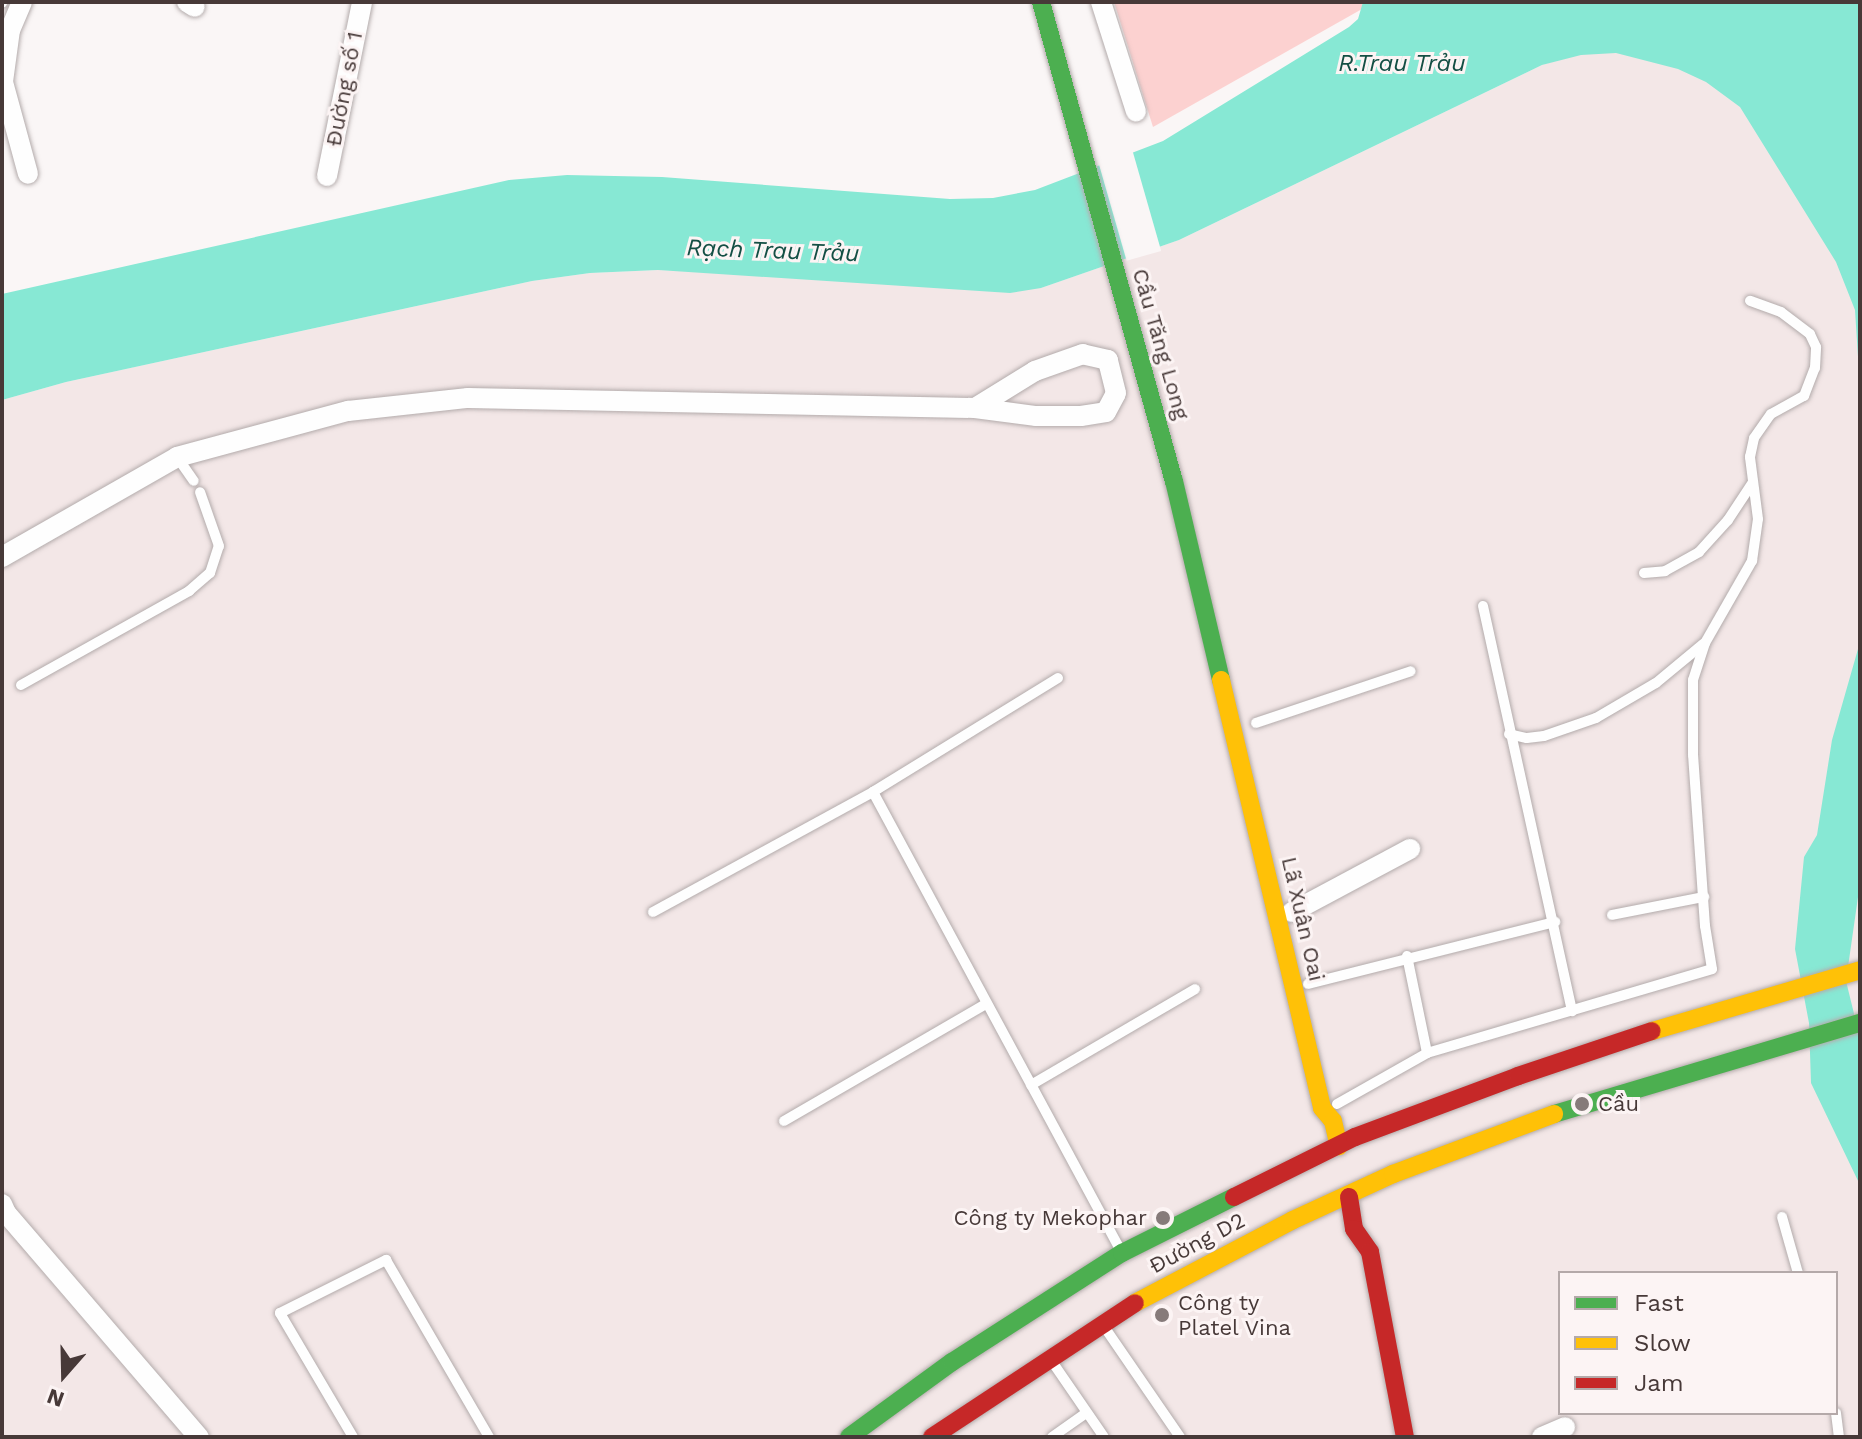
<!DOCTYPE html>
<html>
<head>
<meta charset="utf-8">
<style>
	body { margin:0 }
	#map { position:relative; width:1862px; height:1439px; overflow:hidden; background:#faf6f6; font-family:"Work Sans",sans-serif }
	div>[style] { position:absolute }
	.built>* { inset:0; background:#f3e7e7 }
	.green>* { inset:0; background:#fcd1d0 }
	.water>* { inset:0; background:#87e8d4 }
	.pier>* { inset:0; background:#faf6f6; transform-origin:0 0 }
	.roads { filter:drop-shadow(0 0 2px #b3abab) drop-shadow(0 0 2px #b3abab) }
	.lane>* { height:10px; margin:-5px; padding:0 5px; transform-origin:5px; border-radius:5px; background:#fefefe }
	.street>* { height:20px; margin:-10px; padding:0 10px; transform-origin:10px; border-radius:10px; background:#fefefe }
	.fast>* { height:18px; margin:-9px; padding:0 9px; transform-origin:9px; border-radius:9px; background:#4caf50 }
	.slow>* { height:18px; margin:-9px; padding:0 9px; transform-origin:9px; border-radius:9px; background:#ffc107 }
	.jam>* { height:18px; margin:-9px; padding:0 9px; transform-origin:9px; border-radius:9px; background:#c62828 }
	.dots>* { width:22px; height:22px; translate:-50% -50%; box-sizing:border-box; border:4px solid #fcf4f4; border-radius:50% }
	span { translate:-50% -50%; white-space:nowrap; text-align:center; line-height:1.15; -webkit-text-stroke:6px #fcf4f4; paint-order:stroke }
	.street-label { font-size:22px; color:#473938 }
	.poi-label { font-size:22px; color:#473938 }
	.left { translate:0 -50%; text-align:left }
	.right { translate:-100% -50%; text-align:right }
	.water-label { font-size:24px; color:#134f44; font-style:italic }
	.frame { position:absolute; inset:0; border:4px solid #473938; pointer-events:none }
	.legend { position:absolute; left:1558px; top:1271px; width:280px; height:144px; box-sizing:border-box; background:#fcf4f4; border:2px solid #b4a9a9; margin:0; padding:10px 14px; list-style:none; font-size:24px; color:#473938 }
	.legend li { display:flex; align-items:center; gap:16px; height:40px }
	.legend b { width:40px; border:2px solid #b4a9a9 }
	.north { position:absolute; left:24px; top:1335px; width:80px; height:80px; -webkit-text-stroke:6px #fcf4f4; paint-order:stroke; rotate:200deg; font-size:22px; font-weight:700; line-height:32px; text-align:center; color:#473938 }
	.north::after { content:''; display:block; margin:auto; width:28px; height:36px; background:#473938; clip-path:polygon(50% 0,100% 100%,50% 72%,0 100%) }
</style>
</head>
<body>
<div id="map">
	<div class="built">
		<div style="clip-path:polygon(evenodd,1742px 2px,1860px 2px,1860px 1437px,2px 1437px,2px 400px,66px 382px,532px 281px,590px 273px,658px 270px,1041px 288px,1179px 240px,1542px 65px,1742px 2px,1560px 1273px,1836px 1273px,1836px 1413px,1560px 1413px,1560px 1273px)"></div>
	</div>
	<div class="green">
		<div style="clip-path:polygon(1114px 2px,1363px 2px,1362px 9px,1153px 127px)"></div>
	</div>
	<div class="water">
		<div style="clip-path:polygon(1363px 2px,1860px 2px,1860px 388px,1855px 310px,1836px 262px,1740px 107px,1706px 82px,1678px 69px,1616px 53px,1581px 55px,1542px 65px,1179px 240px,1041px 288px,1010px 293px,658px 270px,590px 273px,532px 281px,66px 382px,2px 400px,2px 294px,509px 180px,567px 175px,662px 177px,950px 199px,993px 198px,1035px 190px,1163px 141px,1349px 27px,1358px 19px)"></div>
		<div style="clip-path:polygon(1860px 642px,1860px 883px,1846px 981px,1860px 1038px,1860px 1185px,1811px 1083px,1809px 1023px,1795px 949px,1804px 857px,1817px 835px,1832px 740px)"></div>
	</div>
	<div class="pier">
		<div style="left:1132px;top:149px;width:106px;height:36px;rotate:74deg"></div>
	</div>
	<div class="roads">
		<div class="lane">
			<div style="left:2px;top:3px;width:1px;rotate:-90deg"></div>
			<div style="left:177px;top:457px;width:29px;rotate:55deg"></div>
			<div style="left:1644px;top:573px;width:21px;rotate:-5deg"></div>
			<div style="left:1665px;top:571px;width:39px;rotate:-29deg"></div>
			<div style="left:1699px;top:552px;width:43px;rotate:-47.8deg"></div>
			<div style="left:1728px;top:520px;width:45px;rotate:-56.7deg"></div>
			<div style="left:1483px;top:606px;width:415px;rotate:77.6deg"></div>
			<div style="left:1058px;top:678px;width:217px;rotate:148.4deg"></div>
			<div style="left:873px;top:792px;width:522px;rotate:61.62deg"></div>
			<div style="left:21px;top:685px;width:193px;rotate:-29.2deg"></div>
			<div style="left:189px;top:591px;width:28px;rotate:-41deg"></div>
			<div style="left:210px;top:573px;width:28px;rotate:-72deg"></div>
			<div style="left:219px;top:546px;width:57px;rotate:-109.4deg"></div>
			<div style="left:1256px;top:723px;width:163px;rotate:-18.5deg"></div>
			<div style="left:1509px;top:734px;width:18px;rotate:13deg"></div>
			<div style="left:1527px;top:738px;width:17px;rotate:-7deg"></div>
			<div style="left:1544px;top:736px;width:55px;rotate:-19.1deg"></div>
			<div style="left:1596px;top:718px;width:69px;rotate:-30.3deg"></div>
			<div style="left:1656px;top:683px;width:61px;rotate:-39.7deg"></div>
			<div style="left:653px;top:912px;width:251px;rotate:-28.6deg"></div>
			<div style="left:1612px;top:915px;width:94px;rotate:-11.1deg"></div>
			<div style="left:1407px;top:956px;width:99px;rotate:78.3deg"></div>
			<div style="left:1308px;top:984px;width:255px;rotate:-14.1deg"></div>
			<div style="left:1031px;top:1085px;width:190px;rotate:-30.3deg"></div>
			<div style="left:1337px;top:1104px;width:103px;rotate:-29.5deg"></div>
			<div style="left:1427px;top:1053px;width:297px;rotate:-16.4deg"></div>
			<div style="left:1712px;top:969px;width:44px;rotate:-99.2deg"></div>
			<div style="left:1705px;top:926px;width:171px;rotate:-94deg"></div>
			<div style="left:1693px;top:755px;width:75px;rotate:-90deg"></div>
			<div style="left:1693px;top:680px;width:39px;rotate:-72deg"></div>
			<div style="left:1705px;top:643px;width:95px;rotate:-60.2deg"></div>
			<div style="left:1752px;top:561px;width:42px;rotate:-81.9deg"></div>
			<div style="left:1758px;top:519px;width:63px;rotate:-97.4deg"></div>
			<div style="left:1750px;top:457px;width:19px;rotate:-78deg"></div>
			<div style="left:1754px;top:438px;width:29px;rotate:-55deg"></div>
			<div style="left:1771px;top:414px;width:38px;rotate:-29deg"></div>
			<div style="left:1804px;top:396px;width:30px;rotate:-69deg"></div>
			<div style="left:1815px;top:368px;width:21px;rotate:-87deg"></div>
			<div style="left:1816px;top:347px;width:14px;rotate:-115deg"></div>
			<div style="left:1810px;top:334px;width:36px;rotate:-143deg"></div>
			<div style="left:1781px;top:312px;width:33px;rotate:-160deg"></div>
			<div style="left:784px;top:1121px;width:233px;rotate:-30.1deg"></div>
			<div style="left:1782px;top:1217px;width:58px;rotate:74.1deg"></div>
			<div style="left:1103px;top:1325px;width:136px;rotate:55.5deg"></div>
			<div style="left:1051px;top:1360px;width:93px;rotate:55.5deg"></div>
			<div style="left:1836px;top:1413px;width:24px;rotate:83deg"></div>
			<div style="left:353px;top:1437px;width:144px;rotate:-120.5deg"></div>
			<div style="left:280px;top:1313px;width:119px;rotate:-26.6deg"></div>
			<div style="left:386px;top:1260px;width:205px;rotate:59.8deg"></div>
			<div style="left:1052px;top:1437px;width:42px;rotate:-35.2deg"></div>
		</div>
		<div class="street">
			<div style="left:22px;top:2px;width:30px;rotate:113deg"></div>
			<div style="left:10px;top:30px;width:52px;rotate:97.7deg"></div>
			<div style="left:3px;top:82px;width:95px;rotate:74.8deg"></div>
			<div style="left:187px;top:2px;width:9px;rotate:32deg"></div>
			<div style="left:1101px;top:2px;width:115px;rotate:72.3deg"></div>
			<div style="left:327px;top:176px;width:177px;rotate:-78.6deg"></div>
			<div style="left:2px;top:557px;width:202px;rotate:-29.7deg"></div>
			<div style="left:177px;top:457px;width:177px;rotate:-15.1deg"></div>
			<div style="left:348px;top:411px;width:121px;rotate:-6.2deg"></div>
			<div style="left:468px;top:398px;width:507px;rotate:1.13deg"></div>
			<div style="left:975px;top:408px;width:62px;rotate:7.5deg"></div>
			<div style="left:1036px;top:416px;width:45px"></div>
			<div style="left:1081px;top:416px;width:25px;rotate:-9deg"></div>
			<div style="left:1106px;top:412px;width:21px;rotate:-62deg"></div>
			<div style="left:1116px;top:393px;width:34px;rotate:-104deg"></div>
			<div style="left:1108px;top:360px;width:26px;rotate:-167deg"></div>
			<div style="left:1083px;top:354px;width:51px;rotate:160.5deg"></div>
			<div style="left:1035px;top:371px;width:70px;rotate:148.3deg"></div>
			<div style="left:1292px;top:912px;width:134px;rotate:-28.1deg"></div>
			<div style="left:2px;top:1204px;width:10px;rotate:66deg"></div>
			<div style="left:6px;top:1213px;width:296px;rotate:49.3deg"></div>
			<div style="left:1542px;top:1437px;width:25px;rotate:-23deg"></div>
		</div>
		<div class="fast">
			<div style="left:1041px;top:2px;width:497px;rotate:74.5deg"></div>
			<div style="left:1174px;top:481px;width:204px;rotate:76.7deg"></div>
			<div style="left:1554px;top:1114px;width:319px;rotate:-16.6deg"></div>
			<div style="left:849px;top:1437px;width:127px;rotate:-36.1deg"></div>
			<div style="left:952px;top:1362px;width:202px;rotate:-32.7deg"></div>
			<div style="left:1122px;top:1253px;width:125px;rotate:-26.6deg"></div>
		</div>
		<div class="slow">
			<div style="left:1221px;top:680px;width:440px;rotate:76.7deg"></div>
			<div style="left:1322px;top:1108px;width:17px;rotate:50deg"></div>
			<div style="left:1333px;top:1121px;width:26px;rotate:77deg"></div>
			<div style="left:1652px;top:1031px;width:217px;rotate:-16.3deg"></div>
			<div style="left:1135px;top:1303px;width:178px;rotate:-27.7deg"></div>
			<div style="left:1293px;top:1220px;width:110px;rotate:-24.7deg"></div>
			<div style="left:1393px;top:1174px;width:172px;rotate:-20.4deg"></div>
		</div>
		<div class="jam">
			<div style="left:1234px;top:1197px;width:135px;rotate:-26.4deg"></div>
			<div style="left:1355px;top:1137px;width:174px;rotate:-20.5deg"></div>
			<div style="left:1518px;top:1076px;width:141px;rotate:-18.6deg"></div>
			<div style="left:1349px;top:1197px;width:32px;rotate:81deg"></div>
			<div style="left:1354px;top:1229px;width:28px;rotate:55deg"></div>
			<div style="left:1370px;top:1252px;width:188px;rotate:79.3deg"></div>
			<div style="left:932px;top:1437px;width:243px;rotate:-33.4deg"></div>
		</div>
	</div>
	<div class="dots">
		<div style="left:1582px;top:1104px;background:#867b7a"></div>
		<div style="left:1163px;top:1218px;background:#867b7a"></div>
		<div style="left:1162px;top:1315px;background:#867b7a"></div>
	</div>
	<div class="street-label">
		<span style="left:344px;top:89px;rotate:-79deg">Đường số 1</span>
		<span style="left:1161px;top:344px;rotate:74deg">Cầu Tăng Long</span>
		<span style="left:1303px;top:919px;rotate:77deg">Lã Xuân Oai</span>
		<span style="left:1197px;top:1243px;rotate:-28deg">Đường D2</span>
	</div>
	<div class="poi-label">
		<span class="left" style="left:1598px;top:1104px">Cầu</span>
		<span class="right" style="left:1147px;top:1218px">Công ty Mekophar</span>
		<span class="left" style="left:1178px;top:1315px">Công ty<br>Platel Vina</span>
	</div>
	<div class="water-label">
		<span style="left:1402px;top:64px">R.Trau Trảu</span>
		<span style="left:773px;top:251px;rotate:2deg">Rạch Trau Trảu</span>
	</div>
	<div class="frame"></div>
	<ul class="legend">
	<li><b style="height:10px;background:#4caf50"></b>Fast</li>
	<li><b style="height:10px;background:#ffc107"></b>Slow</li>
	<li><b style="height:10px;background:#c62828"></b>Jam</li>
	</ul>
	<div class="north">N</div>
</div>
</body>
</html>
